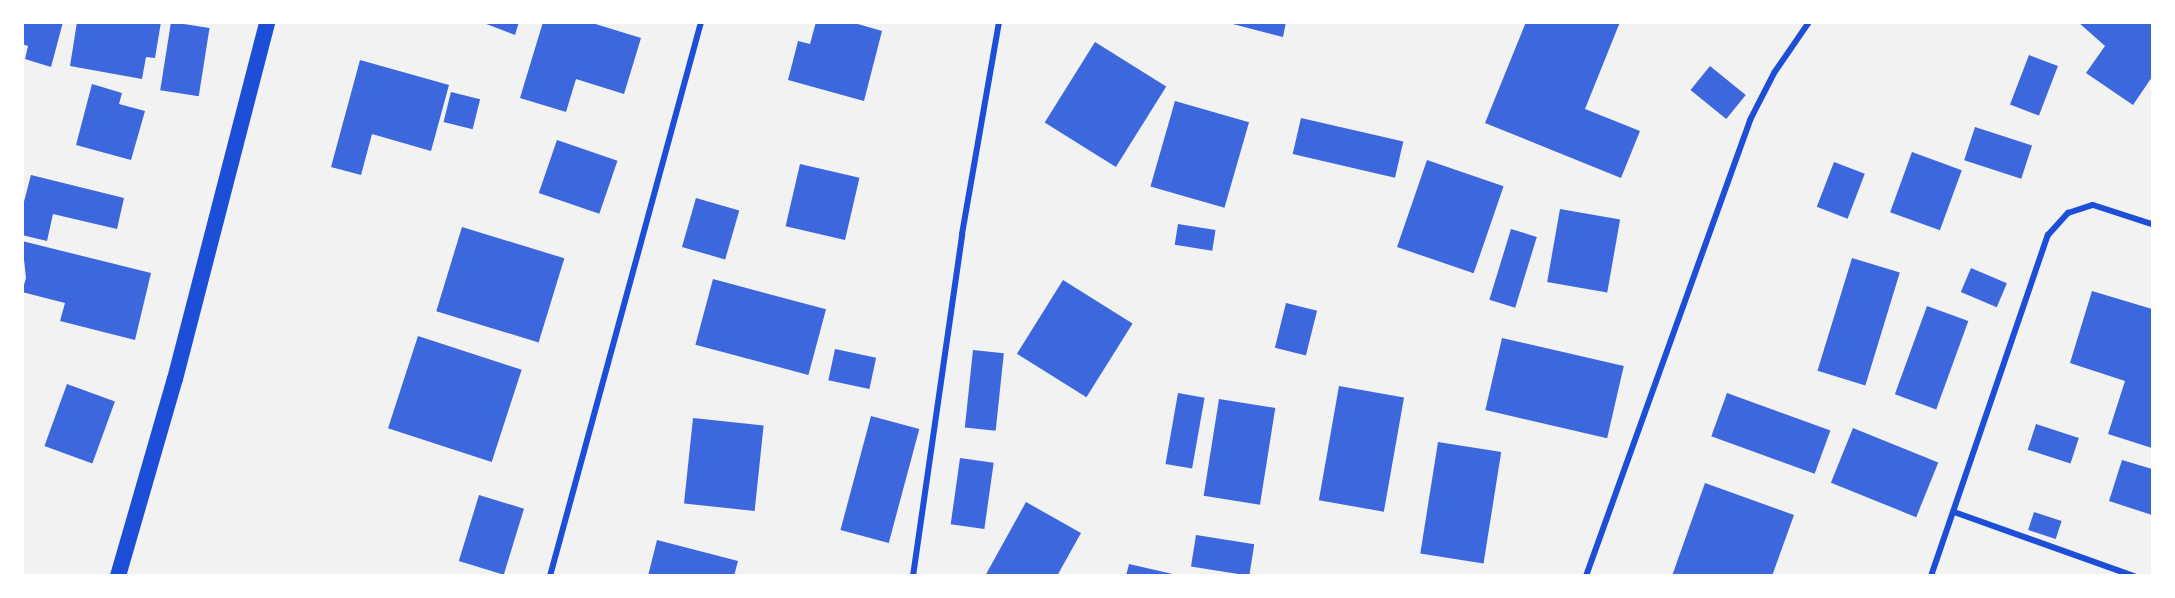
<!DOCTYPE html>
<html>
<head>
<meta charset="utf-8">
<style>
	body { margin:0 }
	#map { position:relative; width:2175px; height:598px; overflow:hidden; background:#f2f2f2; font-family:"IBM Plex Sans",sans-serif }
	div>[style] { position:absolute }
	.building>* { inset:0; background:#3d67dc; transform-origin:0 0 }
	.minor>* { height:6px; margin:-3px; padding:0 3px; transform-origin:3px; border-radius:3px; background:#1d4ed8 }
	.trunk>* { height:16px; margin:-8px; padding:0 8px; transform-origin:8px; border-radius:8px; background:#1d4ed8 }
	span { translate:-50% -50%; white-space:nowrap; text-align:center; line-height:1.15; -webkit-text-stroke:6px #fff; paint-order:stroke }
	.frame { position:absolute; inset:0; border:24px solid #fff; pointer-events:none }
</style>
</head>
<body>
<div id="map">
	<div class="building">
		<div style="clip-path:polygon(24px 22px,63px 22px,51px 67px,25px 59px,28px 46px,22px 44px)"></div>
		<div style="clip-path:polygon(77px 22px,161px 22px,155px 58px,146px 57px,142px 79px,70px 66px)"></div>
		<div style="left:171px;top:22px;width:39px;height:69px;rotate:9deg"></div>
		<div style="clip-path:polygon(481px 22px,519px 22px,515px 35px)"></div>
		<div style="clip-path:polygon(543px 22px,589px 22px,641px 38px,624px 94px,576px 79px,566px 112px,520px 98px)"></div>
		<div style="clip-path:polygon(816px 22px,851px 22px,882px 31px,864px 101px,788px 80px,798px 41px,810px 44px)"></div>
		<div style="clip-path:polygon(1225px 22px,1286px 22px,1283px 37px)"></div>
		<div style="clip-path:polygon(1526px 22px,1620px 22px,1585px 109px,1640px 131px,1621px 178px,1485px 123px)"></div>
		<div style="clip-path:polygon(2078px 22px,2152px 22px,2152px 77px,2133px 105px,2086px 73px,2105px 46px)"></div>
		<div style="left:1095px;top:42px;width:84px;height:95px;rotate:32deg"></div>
		<div style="left:2029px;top:55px;width:31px;height:53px;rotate:21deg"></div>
		<div style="clip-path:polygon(360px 60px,449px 85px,431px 151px,372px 134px,361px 175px,331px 167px)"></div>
		<div style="left:1710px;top:66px;width:46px;height:31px;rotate:39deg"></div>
		<div style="clip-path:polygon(92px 84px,122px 93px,119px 104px,145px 111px,131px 160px,76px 145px)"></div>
		<div style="left:451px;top:92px;width:30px;height:31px;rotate:14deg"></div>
		<div style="left:1175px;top:101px;width:77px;height:89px;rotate:16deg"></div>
		<div style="left:1301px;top:118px;width:105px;height:37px;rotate:13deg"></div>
		<div style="left:1975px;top:127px;width:60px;height:35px;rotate:18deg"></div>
		<div style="left:557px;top:140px;width:64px;height:56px;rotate:19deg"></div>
		<div style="left:1912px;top:152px;width:53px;height:64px;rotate:20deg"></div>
		<div style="left:1427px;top:160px;width:81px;height:92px;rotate:19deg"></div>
		<div style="left:1834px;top:162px;width:33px;height:48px;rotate:21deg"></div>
		<div style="left:800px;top:164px;width:61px;height:64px;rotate:13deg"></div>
		<div style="clip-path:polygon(31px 175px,124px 198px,117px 229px,53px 214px,47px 241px,22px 235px,22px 209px)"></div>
		<div style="left:696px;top:198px;width:45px;height:51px;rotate:16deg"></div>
		<div style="left:1560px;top:209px;width:61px;height:74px;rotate:10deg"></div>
		<div style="left:1178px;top:224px;width:38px;height:21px;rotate:9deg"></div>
		<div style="left:462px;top:227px;width:107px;height:88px;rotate:17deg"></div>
		<div style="left:1511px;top:229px;width:27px;height:74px;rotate:17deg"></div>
		<div style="clip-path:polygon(22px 241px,151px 273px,135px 340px,60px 321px,65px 303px,22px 292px,26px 278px)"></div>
		<div style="left:1852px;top:258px;width:50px;height:118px;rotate:17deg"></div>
		<div style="left:1971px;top:268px;width:39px;height:26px;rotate:23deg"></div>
		<div style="left:713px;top:279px;width:117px;height:68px;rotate:15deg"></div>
		<div style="left:1063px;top:280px;width:82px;height:87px;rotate:32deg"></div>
		<div style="clip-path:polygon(2092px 291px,2152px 309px,2152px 448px,2108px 434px,2125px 381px,2070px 363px)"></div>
		<div style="left:1286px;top:303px;width:32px;height:46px;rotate:14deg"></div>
		<div style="left:1927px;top:306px;width:44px;height:94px;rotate:20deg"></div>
		<div style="left:418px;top:336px;width:109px;height:97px;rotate:18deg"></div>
		<div style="left:1502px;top:338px;width:125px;height:74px;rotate:13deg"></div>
		<div style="left:835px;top:349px;width:42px;height:32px;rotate:12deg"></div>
		<div style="left:973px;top:350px;width:31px;height:78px;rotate:6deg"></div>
		<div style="left:67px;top:384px;width:51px;height:66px;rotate:20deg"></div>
		<div style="left:1339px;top:386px;width:66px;height:116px;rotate:10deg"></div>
		<div style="left:1178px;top:393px;width:27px;height:72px;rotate:10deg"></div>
		<div style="left:1727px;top:393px;width:110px;height:46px;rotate:20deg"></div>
		<div style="left:1219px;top:399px;width:57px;height:98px;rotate:9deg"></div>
		<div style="left:871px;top:416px;width:50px;height:118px;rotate:15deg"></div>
		<div style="left:693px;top:418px;width:71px;height:86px;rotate:6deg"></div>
		<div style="left:2036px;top:424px;width:45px;height:27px;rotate:18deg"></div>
		<div style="left:1853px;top:428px;width:92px;height:59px;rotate:22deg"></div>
		<div style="left:1438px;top:442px;width:64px;height:113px;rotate:9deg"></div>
		<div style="left:960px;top:458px;width:34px;height:67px;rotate:8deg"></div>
		<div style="clip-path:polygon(2122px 460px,2152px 469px,2152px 515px,2109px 501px)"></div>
		<div style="clip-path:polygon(1705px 483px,1794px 515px,1772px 576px,1672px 576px)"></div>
		<div style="left:479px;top:495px;width:47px;height:69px;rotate:17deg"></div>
		<div style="clip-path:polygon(1026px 502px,1081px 533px,1057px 576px,985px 576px)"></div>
		<div style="left:2034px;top:512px;width:29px;height:19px;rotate:18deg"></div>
		<div style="left:1196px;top:535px;width:59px;height:32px;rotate:9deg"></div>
		<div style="clip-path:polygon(657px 540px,738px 561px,734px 576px,648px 576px)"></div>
		<div style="clip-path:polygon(1129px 564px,1177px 575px,1177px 576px,1126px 576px)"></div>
	</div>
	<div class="minor">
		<div style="left:1954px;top:512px;width:191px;rotate:19.6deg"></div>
		<div style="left:550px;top:576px;width:574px;rotate:-74.75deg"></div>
		<div style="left:913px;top:576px;width:345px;rotate:-81.8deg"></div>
		<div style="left:962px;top:234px;width:215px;rotate:-80.1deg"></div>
		<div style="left:1586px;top:576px;width:485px;rotate:-70.2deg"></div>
		<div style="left:1750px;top:120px;width:53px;rotate:-62.9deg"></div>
		<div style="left:1774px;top:73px;width:62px;rotate:-55.5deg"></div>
		<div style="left:1931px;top:576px;width:361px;rotate:-71.1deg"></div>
		<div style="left:2048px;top:235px;width:30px;rotate:-48deg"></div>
		<div style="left:2068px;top:213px;width:26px;rotate:-18deg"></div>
		<div style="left:2093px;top:205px;width:62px;rotate:17.9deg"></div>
	</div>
	<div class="trunk">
		<div style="left:118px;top:576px;width:205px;rotate:-73.9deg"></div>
		<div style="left:175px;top:379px;width:369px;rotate:-75.5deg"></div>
	</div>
	<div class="frame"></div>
</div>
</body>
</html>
